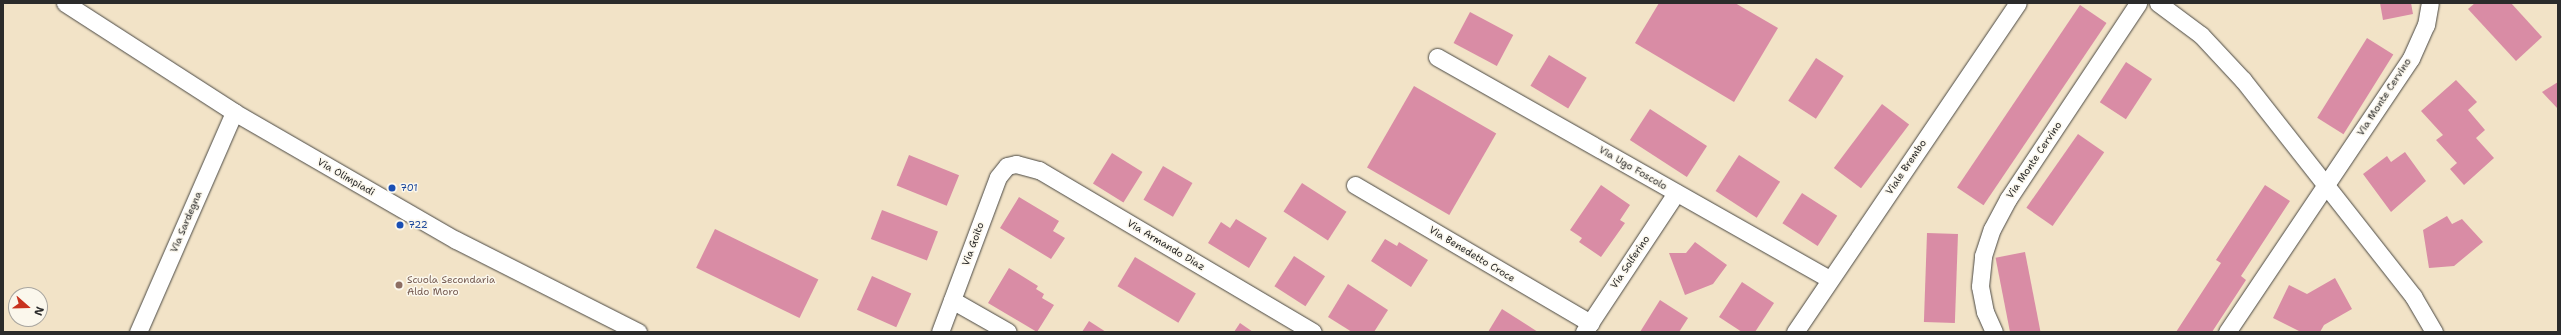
<!DOCTYPE html>
<html>
<head>
<meta charset="utf-8">
<style>
	body { margin:0 }
	#map { position:relative; width:2561px; height:335px; overflow:hidden; background:#f2e3c7; font-family:"Shantell Sans",sans-serif }
	div>[style] { position:absolute }
	.building>* { inset:0; background:#d98ca5; transform-origin:0 0 }
	.roads { filter:drop-shadow(0 0 1px #494742) drop-shadow(0 0 1px #494742) }
	.minor>* { height:17px; margin:-8.5px; padding:0 8.5px; transform-origin:8.5px; border-radius:8.5px; background:#fff }
	.dots>* { width:11px; height:11px; translate:-50% -50%; box-sizing:border-box; border:2px solid #fbf7ec; border-radius:50% }
	span { translate:-50% -50%; white-space:nowrap; text-align:center; line-height:1.15; -webkit-text-stroke:3px #fbf7ec; paint-order:stroke }
	.street-label { font-size:10px; color:#2b2b2b }
	.transit-label { font-size:10px; color:#164399 }
	.left { translate:0 -50%; text-align:left }
	.education-label { font-size:10px; color:#785e54 }
	.frame { position:absolute; inset:0; border:4px solid #2b2b2b; pointer-events:none }
	.north { position:absolute; left:8px; top:287px; width:40px; height:40px; box-sizing:border-box; background:#fbf7ec; border:1px solid #a8a59f; border-radius:50%; rotate:110deg; font-size:11px; font-weight:700; line-height:16px; text-align:center; color:#2b2b2b }
	.north::after { content:''; display:block; margin:auto; width:14px; height:18px; background:#c8321e; clip-path:polygon(50% 0,100% 100%,50% 72%,0 100%) }
</style>
</head>
<body>
<div id="map">
	<div class="building">
		<div style="clip-path:polygon(1659px 3px,1735px 3px,1778px 28px,1734px 102px,1635px 43px)"></div>
		<div style="clip-path:polygon(2380px 3px,2411px 3px,2413px 14px,2383px 20px)"></div>
		<div style="clip-path:polygon(2475px 3px,2511px 3px,2542px 37px,2516px 61px,2468px 9px)"></div>
		<div style="left:2080px;top:5px;width:32px;height:220px;rotate:34deg"></div>
		<div style="left:1470px;top:12px;width:49px;height:35px;rotate:28deg"></div>
		<div style="left:2367px;top:38px;width:31px;height:94px;rotate:32deg"></div>
		<div style="left:1549px;top:55px;width:44px;height:36px;rotate:31deg"></div>
		<div style="left:1816px;top:58px;width:33px;height:51px;rotate:33deg"></div>
		<div style="left:2126px;top:62px;width:31px;height:48px;rotate:33deg"></div>
		<div style="clip-path:polygon(2456px 80px,2477px 102px,2468px 110px,2485px 130px,2476px 138px,2494px 158px,2464px 185px,2450px 169px,2457px 163px,2436px 140px,2443px 135px,2421px 111px)"></div>
		<div style="clip-path:polygon(2558px 82px,2558px 109px,2542px 92px)"></div>
		<div style="left:1414px;top:86px;width:95px;height:94px;rotate:30deg"></div>
		<div style="left:1882px;top:104px;width:34px;height:80px;rotate:37deg"></div>
		<div style="left:1650px;top:109px;width:68px;height:37px;rotate:33deg"></div>
		<div style="left:2078px;top:134px;width:32px;height:90px;rotate:35deg"></div>
		<div style="clip-path:polygon(2405px 152px,2426px 181px,2391px 212px,2363px 174px,2387px 156px,2391px 162px)"></div>
		<div style="left:1112px;top:153px;width:36px;height:36px;rotate:32deg"></div>
		<div style="left:909px;top:155px;width:54px;height:33px;rotate:22deg"></div>
		<div style="left:1739px;top:155px;width:49px;height:43px;rotate:33deg"></div>
		<div style="left:1163px;top:166px;width:34px;height:39px;rotate:30deg"></div>
		<div style="left:1302px;top:183px;width:53px;height:34px;rotate:33deg"></div>
		<div style="clip-path:polygon(1601px 185px,1630px 205px,1620px 220px,1625px 223px,1601px 257px,1579px 242px,1582px 238px,1570px 230px)"></div>
		<div style="clip-path:polygon(2265px 185px,2290px 201px,2241px 276px,2246px 280px,2212px 332px,2176px 332px,2221px 263px,2216px 260px)"></div>
		<div style="left:1802px;top:193px;width:42px;height:36px;rotate:33deg"></div>
		<div style="clip-path:polygon(1019px 197px,1059px 221px,1053px 231px,1065px 238px,1051px 259px,1000px 228px)"></div>
		<div style="left:882px;top:210px;width:60px;height:31px;rotate:21deg"></div>
		<div style="clip-path:polygon(2447px 216px,2452px 224px,2462px 219px,2483px 242px,2454px 266px,2429px 268px,2423px 230px)"></div>
		<div style="clip-path:polygon(1236px 219px,1267px 238px,1249px 268px,1208px 243px,1221px 222px,1230px 228px)"></div>
		<div style="left:715px;top:229px;width:115px;height:43px;rotate:26deg"></div>
		<div style="left:1927px;top:233px;width:31px;height:89px;rotate:2deg"></div>
		<div style="clip-path:polygon(1385px 239px,1397px 246px,1399px 242px,1428px 260px,1411px 287px,1371px 261px)"></div>
		<div style="clip-path:polygon(1695px 242px,1727px 265px,1713px 284px,1685px 295px,1669px 253px,1686px 253px)"></div>
		<div style="left:2025px;top:252px;width:82px;height:30px;rotate:79deg"></div>
		<div style="left:1294px;top:256px;width:37px;height:36px;rotate:33deg"></div>
		<div style="left:1135px;top:257px;width:71px;height:34px;rotate:31deg"></div>
		<div style="clip-path:polygon(1009px 268px,1038px 286px,1036px 289px,1044px 294px,1042px 298px,1054px 305px,1037px 332px,988px 303px)"></div>
		<div style="left:872px;top:276px;width:43px;height:37px;rotate:24deg"></div>
		<div style="clip-path:polygon(2335px 278px,2352px 309px,2324px 325px,2320px 332px,2301px 332px,2273px 318px,2289px 285px,2307px 294px)"></div>
		<div style="clip-path:polygon(1742px 282px,1774px 303px,1755px 332px,1742px 332px,1719px 317px)"></div>
		<div style="clip-path:polygon(1348px 284px,1388px 310px,1374px 332px,1352px 332px,1328px 317px)"></div>
		<div style="clip-path:polygon(1660px 300px,1688px 318px,1679px 332px,1640px 332px)"></div>
		<div style="clip-path:polygon(1502px 309px,1538px 332px,1488px 332px)"></div>
		<div style="clip-path:polygon(1089px 321px,1106px 332px,1082px 332px)"></div>
		<div style="clip-path:polygon(1240px 323px,1253px 332px,1234px 332px)"></div>
	</div>
	<div class="roads">
		<div class="minor">
			<div style="left:65px;top:3px;width:201px;rotate:32.8deg"></div>
			<div style="left:234px;top:112px;width:256px;rotate:30deg"></div>
			<div style="left:456px;top:240px;width:204px;rotate:26.8deg"></div>
			<div style="left:2158px;top:3px;width:54px;rotate:36.7deg"></div>
			<div style="left:2201px;top:35px;width:62px;rotate:47deg"></div>
			<div style="left:2243px;top:80px;width:275px;rotate:51.8deg"></div>
			<div style="left:2413px;top:296px;width:42px;rotate:59.7deg"></div>
			<div style="left:1437px;top:57px;width:450px;rotate:29.5deg"></div>
			<div style="left:1355px;top:185px;width:273px;rotate:30.4deg"></div>
			<div style="left:952px;top:300px;width:64px;rotate:29.7deg"></div>
			<div style="left:138px;top:332px;width:240px;rotate:-66.4deg"></div>
			<div style="left:940px;top:332px;width:165px;rotate:-69.5deg"></div>
			<div style="left:998px;top:177px;width:14px;rotate:-51deg"></div>
			<div style="left:1007px;top:166px;width:9px;rotate:-13deg"></div>
			<div style="left:1016px;top:164px;width:24px;rotate:15deg"></div>
			<div style="left:1039px;top:170px;width:318px;rotate:30.6deg"></div>
			<div style="left:1584px;top:332px;width:167px;rotate:-56.5deg"></div>
			<div style="left:1795px;top:332px;width:397px;rotate:-55.9deg"></div>
			<div style="left:1994px;top:332px;width:22px;rotate:-114deg"></div>
			<div style="left:1985px;top:312px;width:26px;rotate:-101deg"></div>
			<div style="left:1980px;top:286px;width:30px;rotate:-84deg"></div>
			<div style="left:1983px;top:256px;width:28px;rotate:-72deg"></div>
			<div style="left:1992px;top:229px;width:34px;rotate:-62deg"></div>
			<div style="left:2008px;top:199px;width:235px;rotate:-56.4deg"></div>
			<div style="left:2227px;top:332px;width:330px;rotate:-56.1deg"></div>
			<div style="left:2411px;top:58px;width:36px;rotate:-66deg"></div>
			<div style="left:2426px;top:25px;width:22px;rotate:-80deg"></div>
		</div>
	</div>
	<div class="dots">
		<div style="left:392px;top:188px;background:#1a4fb4"></div>
		<div style="left:400px;top:225px;background:#1a4fb4"></div>
		<div style="left:399px;top:285px;background:#8d6e63"></div>
	</div>
	<div class="street-label">
		<span style="left:2384px;top:97px;rotate:-57deg">Via Monte Cervino</span>
		<span style="left:2034px;top:160px;rotate:-56deg">Via Monte Cervino</span>
		<span style="left:1906px;top:167px;rotate:-56deg">Viale Brembo</span>
		<span style="left:1633px;top:168px;rotate:30deg">Via Ugo Foscolo</span>
		<span style="left:346px;top:177px;rotate:30deg">Via Olimpiadi</span>
		<span style="left:186px;top:222px;rotate:-67deg">Via Sardegna</span>
		<span style="left:973px;top:244px;rotate:-70deg">Via Goito</span>
		<span style="left:1166px;top:245px;rotate:31deg">Via Armando Diaz</span>
		<span style="left:1472px;top:254px;rotate:31deg">Via Benedetto Croce</span>
		<span style="left:1630px;top:262px;rotate:-56deg">Via Solferino</span>
	</div>
	<div class="transit-label">
		<span class="left" style="left:400px;top:188px">701</span>
		<span class="left" style="left:408px;top:225px">722</span>
	</div>
	<div class="education-label">
		<span class="left" style="left:407px;top:285px">Scuola Secondaria<br>Aldo Moro</span>
	</div>
	<div class="frame"></div>
	<div class="north">N</div>
</div>
</body>
</html>
